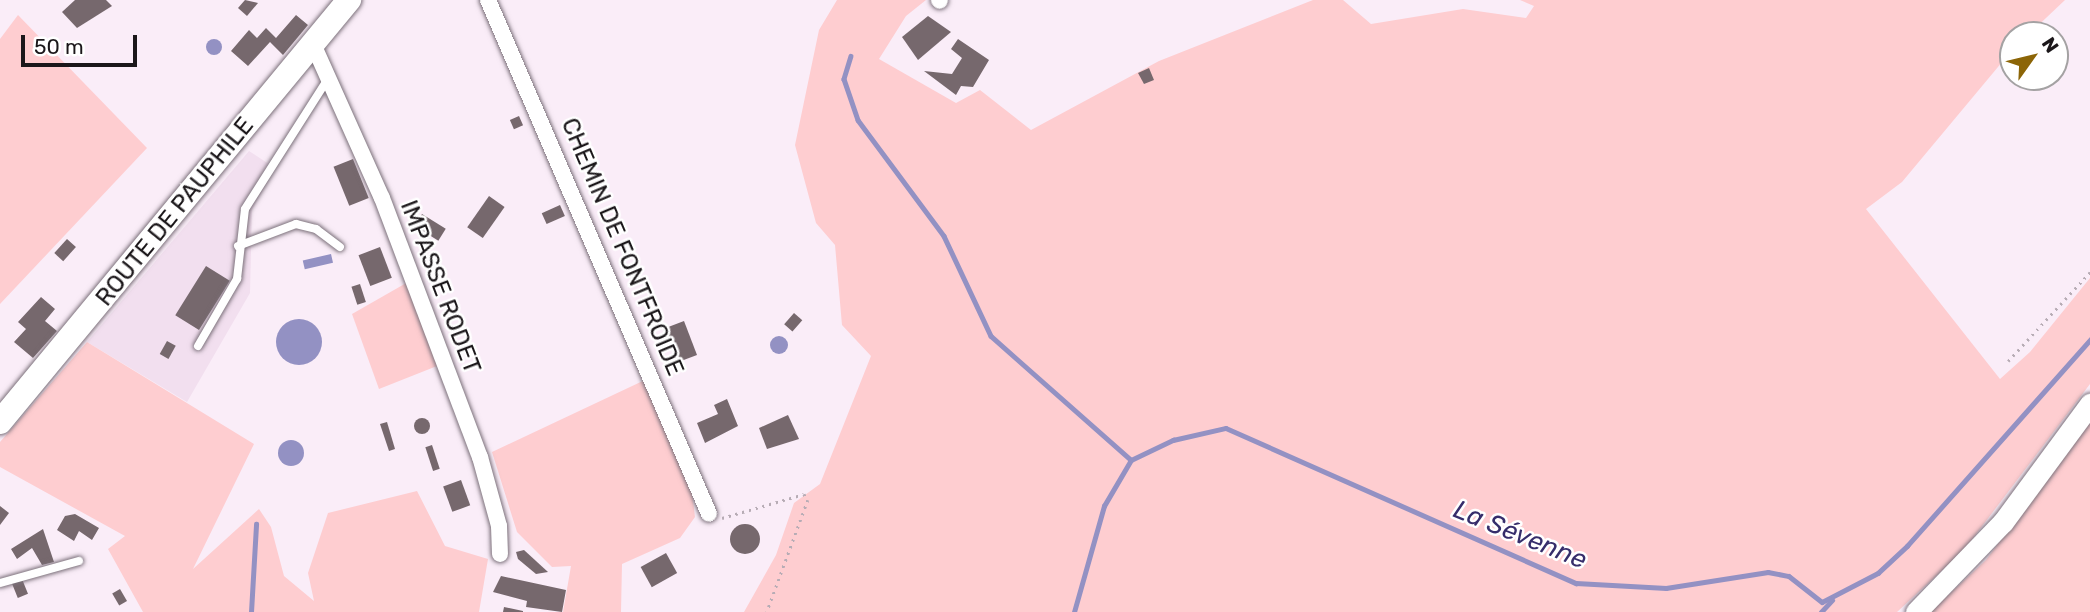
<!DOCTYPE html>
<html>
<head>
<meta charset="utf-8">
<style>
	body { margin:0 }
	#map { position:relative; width:2090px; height:612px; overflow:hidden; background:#faedf8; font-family:Rubik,sans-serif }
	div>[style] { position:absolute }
	.built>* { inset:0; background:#f2dfef }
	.green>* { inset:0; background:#fecdd0 }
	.water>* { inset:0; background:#9391c3; transform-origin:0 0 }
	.round { border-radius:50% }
	.stream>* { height:4.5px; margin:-2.25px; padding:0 2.25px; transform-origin:2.25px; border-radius:2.25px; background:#9391c3 }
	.building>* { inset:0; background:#76686d; transform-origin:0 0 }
	.path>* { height:2.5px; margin-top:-1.25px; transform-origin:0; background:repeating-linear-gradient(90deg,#b7acb5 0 2px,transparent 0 7px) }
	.roads { filter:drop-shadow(0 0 2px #7c717b) drop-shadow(0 0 2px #7c717b) }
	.lane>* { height:8px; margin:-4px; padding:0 4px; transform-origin:4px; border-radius:4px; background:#fff }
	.street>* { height:16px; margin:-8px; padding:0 8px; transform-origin:8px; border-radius:8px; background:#fff }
	.secondary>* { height:21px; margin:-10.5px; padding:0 10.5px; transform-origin:10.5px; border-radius:10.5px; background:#fff }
	.primary>* { height:24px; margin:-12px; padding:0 12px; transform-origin:12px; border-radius:12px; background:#fff }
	span { translate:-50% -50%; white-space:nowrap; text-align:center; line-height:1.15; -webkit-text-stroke:5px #fff; paint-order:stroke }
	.street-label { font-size:24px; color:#1b171a }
	.water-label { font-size:26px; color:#362d6b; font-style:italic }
	.north { position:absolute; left:1999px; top:21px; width:70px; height:70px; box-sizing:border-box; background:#fff; border:2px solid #a4a2a3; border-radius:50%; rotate:56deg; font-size:19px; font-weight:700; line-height:28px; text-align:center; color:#1b171a }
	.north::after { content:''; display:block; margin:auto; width:24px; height:32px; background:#8c6507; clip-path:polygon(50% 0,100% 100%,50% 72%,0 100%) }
	.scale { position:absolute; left:21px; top:35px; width:116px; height:32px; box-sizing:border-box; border:4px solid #1b171a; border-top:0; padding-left:9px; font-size:21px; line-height:24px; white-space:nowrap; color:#1b171a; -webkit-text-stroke:5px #fff; paint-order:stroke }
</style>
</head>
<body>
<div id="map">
	<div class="built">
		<div style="clip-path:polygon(249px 151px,275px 168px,252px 210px,250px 293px,187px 402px,87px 342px)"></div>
	</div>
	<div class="green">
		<div style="clip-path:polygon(837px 0,926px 0,906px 16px,879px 59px,956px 103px,980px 90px,1031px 130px,1159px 61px,1313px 0,1343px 0,1371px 24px,1463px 9px,1526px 18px,1534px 6px,1520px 0,2065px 0,2028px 35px,2013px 35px,2013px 49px,1902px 182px,1866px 209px,2000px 379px,2030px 352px,2090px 278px,2090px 384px,1964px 550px,1897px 612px,744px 612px,776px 555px,794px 503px,820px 484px,871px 356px,842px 325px,835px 245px,816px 223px,795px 145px,819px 30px)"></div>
		<div style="clip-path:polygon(18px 15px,147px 148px,0 304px,0 39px)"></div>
		<div style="clip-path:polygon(408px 282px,437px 366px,379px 389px,352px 314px)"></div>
		<div style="clip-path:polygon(87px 342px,254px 444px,193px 569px,259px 509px,271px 527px,284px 576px,314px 601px,308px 573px,328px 513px,417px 491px,445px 546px,488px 559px,479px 612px,143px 612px,108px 549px,125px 536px,0 467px,0 442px)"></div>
		<div style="clip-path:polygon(647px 379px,692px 492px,695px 517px,680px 538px,622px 564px,621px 612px,563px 612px,571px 566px,552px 567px,517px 532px,492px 452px)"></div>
		<div style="clip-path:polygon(2090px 420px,2090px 612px,1930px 612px,1986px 560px)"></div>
	</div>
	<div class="water">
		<div class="round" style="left:206px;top:39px;width:16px;height:16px"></div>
		<div style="left:331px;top:254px;width:9px;height:29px;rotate:77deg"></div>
		<div class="round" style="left:276px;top:319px;width:46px;height:46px"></div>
		<div class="round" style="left:770px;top:336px;width:18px;height:18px"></div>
		<div class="round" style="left:278px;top:440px;width:26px;height:26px"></div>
	</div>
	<div class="stream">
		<div style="left:851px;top:56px;width:24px;rotate:107deg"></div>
		<div style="left:844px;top:79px;width:43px;rotate:71.1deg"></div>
		<div style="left:858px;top:120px;width:144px;rotate:53.4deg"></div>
		<div style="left:944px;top:236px;width:110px;rotate:64.8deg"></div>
		<div style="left:991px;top:336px;width:187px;rotate:41.5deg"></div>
		<div style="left:251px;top:612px;width:88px;rotate:-86.7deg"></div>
		<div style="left:1074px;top:612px;width:110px;rotate:-74.2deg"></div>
		<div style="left:1104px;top:506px;width:53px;rotate:-59.6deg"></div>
		<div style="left:1131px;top:460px;width:47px;rotate:-25.5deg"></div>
		<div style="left:1173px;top:440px;width:54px;rotate:-12.8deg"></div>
		<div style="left:1226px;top:428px;width:383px;rotate:23.9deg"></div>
		<div style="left:1576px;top:583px;width:90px;rotate:3.2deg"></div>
		<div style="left:1666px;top:588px;width:103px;rotate:-8.9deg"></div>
		<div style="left:1768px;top:572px;width:21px;rotate:11deg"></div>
		<div style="left:1789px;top:576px;width:42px;rotate:38.2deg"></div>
		<div style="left:1822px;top:602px;width:63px;rotate:-27.4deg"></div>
		<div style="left:1878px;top:573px;width:40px;rotate:-43deg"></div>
		<div style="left:1907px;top:546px;width:276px;rotate:-48.4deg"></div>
		<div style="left:1821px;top:612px;width:16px;rotate:-47deg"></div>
	</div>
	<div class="building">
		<div style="clip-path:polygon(75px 0,106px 0,112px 6px,77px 28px,62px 12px)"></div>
		<div style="clip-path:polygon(245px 0,258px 3px,247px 16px,238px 8px)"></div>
		<div style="clip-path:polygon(296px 15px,308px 25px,283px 55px,270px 42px,248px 66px,231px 51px,249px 30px,257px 38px,266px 28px,276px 38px)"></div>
		<div style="clip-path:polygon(928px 16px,951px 32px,918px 60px,902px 37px)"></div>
		<div style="clip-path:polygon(958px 39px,989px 60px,973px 87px,961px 86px,956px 95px,924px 71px,952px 74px,962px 58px,951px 49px)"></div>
		<div style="clip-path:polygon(1149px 68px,1154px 80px,1144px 84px,1138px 73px)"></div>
		<div style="left:519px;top:116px;width:10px;height:10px;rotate:66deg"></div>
		<div style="left:353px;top:159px;width:42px;height:21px;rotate:68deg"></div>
		<div style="left:489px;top:196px;width:19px;height:38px;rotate:35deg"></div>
		<div style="left:560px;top:205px;width:12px;height:20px;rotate:66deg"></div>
		<div style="left:422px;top:214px;width:28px;height:14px;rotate:32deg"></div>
		<div style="left:67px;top:239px;width:12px;height:19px;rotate:42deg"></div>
		<div style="left:380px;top:247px;width:33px;height:23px;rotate:69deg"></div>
		<div style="left:206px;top:266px;width:28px;height:58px;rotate:32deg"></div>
		<div style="left:360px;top:284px;width:19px;height:9px;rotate:72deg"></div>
		<div style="clip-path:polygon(41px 297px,55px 309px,45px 321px,57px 331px,33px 358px,14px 342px,26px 329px,18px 322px)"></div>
		<div style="left:794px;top:313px;width:11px;height:15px;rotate:41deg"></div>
		<div style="clip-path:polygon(684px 321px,697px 355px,681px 361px,663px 329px)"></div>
		<div style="left:167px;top:341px;width:10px;height:15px;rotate:29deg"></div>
		<div style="clip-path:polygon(727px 399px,738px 426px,705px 443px,697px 423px,718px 414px,714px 405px)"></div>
		<div style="clip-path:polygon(788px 415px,799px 439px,767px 449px,759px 428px)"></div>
		<div class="round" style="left:414px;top:418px;width:16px;height:16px"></div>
		<div style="clip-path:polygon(387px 422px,395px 449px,389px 451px,380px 424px)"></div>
		<div style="left:432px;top:445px;width:25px;height:7px;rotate:72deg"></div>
		<div style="left:461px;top:480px;width:27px;height:19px;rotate:70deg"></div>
		<div style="clip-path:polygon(0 506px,9px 513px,0 525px)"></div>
		<div style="clip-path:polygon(75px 514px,99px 528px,92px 540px,79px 531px,74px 541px,57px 530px,65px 516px)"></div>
		<div class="round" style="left:730px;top:524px;width:30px;height:30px"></div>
		<div style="clip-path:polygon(43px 529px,54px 562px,42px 565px,32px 548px,17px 559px,11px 549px)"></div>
		<div style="clip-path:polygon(524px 550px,548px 572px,536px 574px,518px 559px,516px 552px)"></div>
		<div style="left:666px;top:553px;width:23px;height:29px;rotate:61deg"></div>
		<div style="clip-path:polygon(501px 576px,566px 590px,562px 612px,526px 607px,527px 601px,493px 592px)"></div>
		<div style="left:22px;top:579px;width:16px;height:11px;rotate:68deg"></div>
		<div style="left:120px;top:589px;width:14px;height:9px;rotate:60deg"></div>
		<div style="clip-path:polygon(504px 607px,523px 611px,523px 612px,503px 612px)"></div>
	</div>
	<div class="path">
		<div style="left:2008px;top:361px;width:121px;rotate:-47.3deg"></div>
		<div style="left:722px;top:518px;width:85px;rotate:-16.3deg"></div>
		<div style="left:804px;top:494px;width:7px;rotate:56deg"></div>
		<div style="left:808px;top:500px;width:119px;rotate:110.1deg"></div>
	</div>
	<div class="roads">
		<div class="lane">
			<div style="left:238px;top:246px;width:62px;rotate:-20.8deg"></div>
			<div style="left:296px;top:224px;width:21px;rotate:14deg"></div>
			<div style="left:316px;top:229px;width:30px;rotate:37deg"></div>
			<div style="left:198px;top:346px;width:78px;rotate:-59.8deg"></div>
			<div style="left:237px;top:279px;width:70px;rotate:-83.5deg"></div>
			<div style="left:245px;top:209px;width:156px;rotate:-57.5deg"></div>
			<div style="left:0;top:583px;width:82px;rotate:-15.6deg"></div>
		</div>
		<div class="street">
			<div style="left:488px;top:0;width:559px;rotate:66.73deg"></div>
			<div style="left:939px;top:0;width:1px;rotate:45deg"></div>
			<div style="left:313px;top:44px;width:169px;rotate:65.9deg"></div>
			<div style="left:382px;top:198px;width:277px;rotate:69.3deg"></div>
			<div style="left:480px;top:457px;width:72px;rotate:74.6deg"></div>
			<div style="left:499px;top:526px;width:28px;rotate:88deg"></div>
		</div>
		<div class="secondary">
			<div style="left:1916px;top:612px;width:125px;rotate:-46deg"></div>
			<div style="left:2003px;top:522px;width:147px;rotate:-53.6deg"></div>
		</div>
		<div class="primary">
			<div style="left:0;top:422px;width:548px;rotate:-50.41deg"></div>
		</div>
	</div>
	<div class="street-label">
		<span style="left:175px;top:212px;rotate:-51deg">ROUTE DE PAUPHILE</span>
		<span style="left:622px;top:247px;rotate:67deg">CHEMIN DE FONTFROIDE</span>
		<span style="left:440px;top:287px;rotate:69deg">IMPASSE RODET</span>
	</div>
	<div class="water-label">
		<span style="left:1520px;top:535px;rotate:22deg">La Sévenne</span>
	</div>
	<div class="north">N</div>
	<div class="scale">50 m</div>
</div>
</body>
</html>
